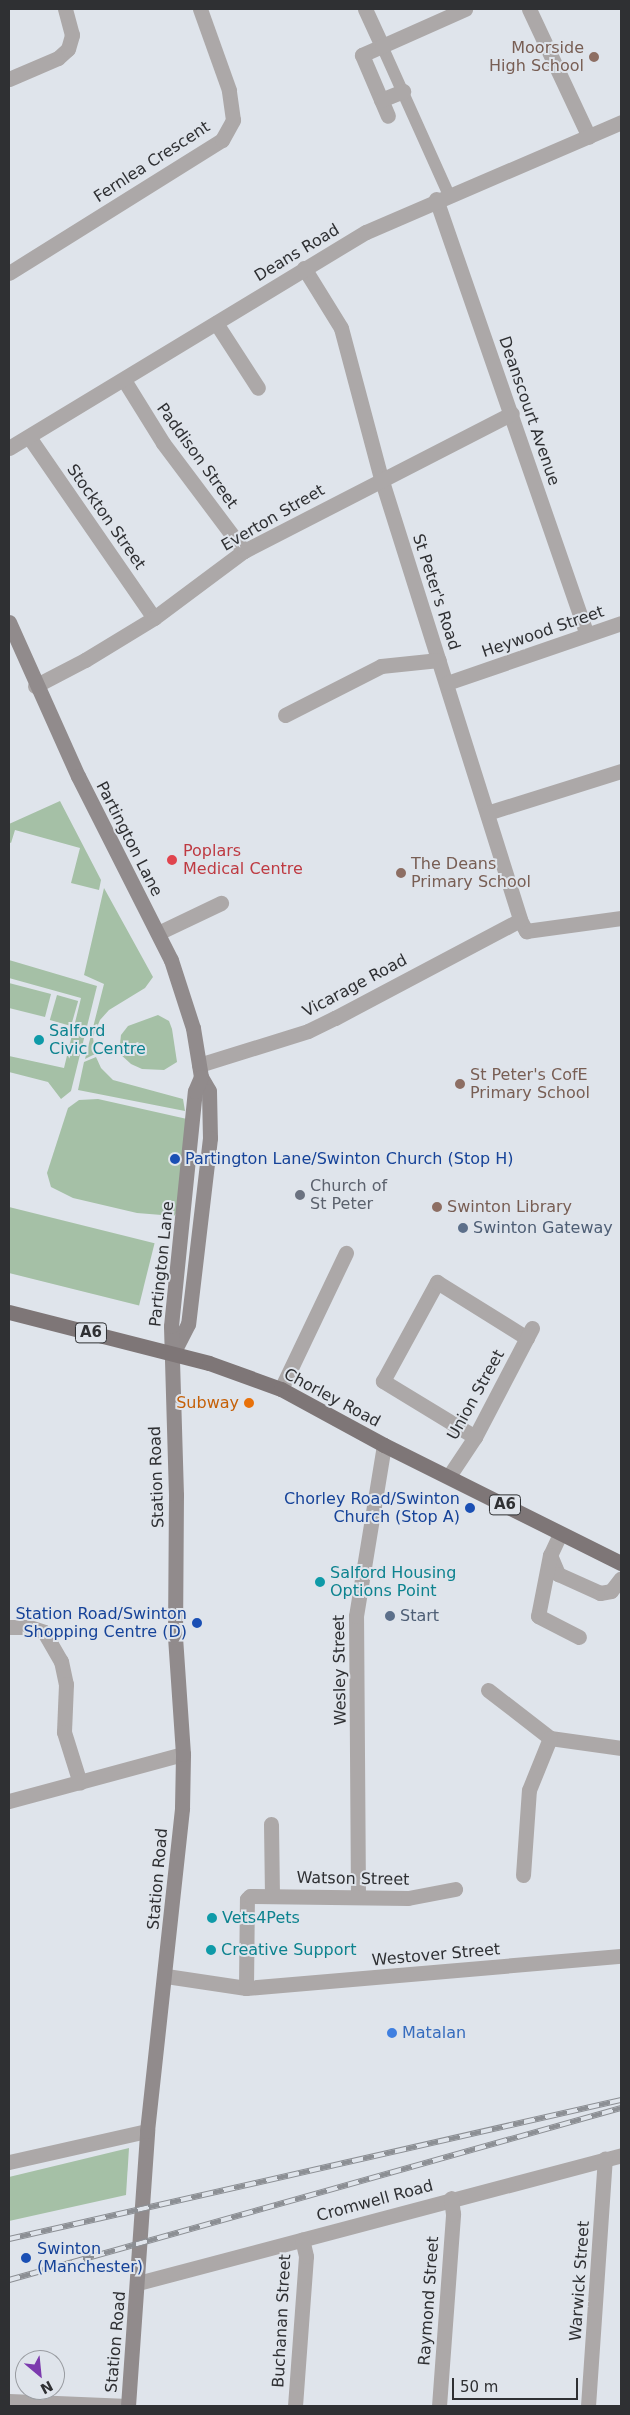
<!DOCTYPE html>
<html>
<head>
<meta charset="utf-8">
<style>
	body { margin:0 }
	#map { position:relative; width:630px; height:2415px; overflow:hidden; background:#dfe4eb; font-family:"DejaVu Sans",sans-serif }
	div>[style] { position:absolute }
	.green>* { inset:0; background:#a5c0a6; transform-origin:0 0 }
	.pedestrian>* { height:12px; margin:-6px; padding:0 6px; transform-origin:6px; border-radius:6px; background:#aca8a8 }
	.minor>* { height:15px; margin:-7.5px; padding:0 7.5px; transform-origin:7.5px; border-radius:7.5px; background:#aca8a8 }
	.secondary>* { height:15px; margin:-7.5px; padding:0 7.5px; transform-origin:7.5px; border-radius:7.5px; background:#918b8c }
	.primary>* { height:15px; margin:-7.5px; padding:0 7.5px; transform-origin:7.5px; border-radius:7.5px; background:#7e7677 }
	.rail>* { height:5.5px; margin-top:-2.75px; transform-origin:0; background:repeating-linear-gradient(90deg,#dfe4eb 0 11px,#8c8f94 0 22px); box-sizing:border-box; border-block:1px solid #8c8f94 }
	.dots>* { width:14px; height:14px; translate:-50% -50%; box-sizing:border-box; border:2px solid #dfe4eb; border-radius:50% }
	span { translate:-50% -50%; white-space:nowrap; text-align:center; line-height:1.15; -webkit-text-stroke:4px #dfe4eb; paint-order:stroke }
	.shield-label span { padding:1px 4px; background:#dfe4eb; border:1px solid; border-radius:4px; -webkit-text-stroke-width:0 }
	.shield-label { font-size:15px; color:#2f3033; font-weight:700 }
	.education-label { font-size:16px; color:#785e54 }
	.right { translate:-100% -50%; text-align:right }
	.left { translate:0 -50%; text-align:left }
	.street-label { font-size:16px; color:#2f3033 }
	.health-label { font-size:16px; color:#be3a42 }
	.culture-label { font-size:16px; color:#0d838f }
	.transit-label { font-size:16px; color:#164399 }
	.worship-label { font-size:16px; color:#5b616d }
	.service-label { font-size:16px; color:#4e5e75 }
	.food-label { font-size:16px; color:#c56008 }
	.shop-label { font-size:16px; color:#366cbe }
	.frame { position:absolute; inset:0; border:10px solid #2f3033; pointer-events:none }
	.north { position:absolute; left:15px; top:2350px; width:50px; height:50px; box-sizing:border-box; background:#dfe4eb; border:1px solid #999ca1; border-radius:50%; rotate:152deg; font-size:14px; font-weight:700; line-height:20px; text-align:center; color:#2f3033 }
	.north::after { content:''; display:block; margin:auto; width:18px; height:22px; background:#7c3aae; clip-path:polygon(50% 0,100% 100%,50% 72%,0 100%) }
	.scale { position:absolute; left:452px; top:2378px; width:126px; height:22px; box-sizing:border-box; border:2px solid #2f3033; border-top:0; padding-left:6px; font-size:15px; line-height:18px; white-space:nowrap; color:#2f3033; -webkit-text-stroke:4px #dfe4eb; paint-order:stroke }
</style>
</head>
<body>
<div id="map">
	<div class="green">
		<div style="clip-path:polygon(60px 801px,101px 880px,99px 890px,71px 883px,80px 848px,15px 830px,11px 843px,9px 842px,9px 824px)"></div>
		<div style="clip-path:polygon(104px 888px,153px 977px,145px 988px,109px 1010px,100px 1020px,93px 1037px,95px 1054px,85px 1059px,104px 984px,84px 975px)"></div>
		<div style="clip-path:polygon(9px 960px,97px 986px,71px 1091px,61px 1099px,48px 1082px,9px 1072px,9px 1056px,64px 1068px,81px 998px,9px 978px)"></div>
		<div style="clip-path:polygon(9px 983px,51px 994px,45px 1017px,9px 1008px)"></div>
		<div style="left:57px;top:995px;width:22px;height:26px;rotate:16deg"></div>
		<div style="clip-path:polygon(158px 1015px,169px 1021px,172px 1029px,177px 1062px,164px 1070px,142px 1069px,131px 1064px,119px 1053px,121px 1035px,128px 1026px)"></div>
		<div style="clip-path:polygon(96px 1057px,101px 1068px,113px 1080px,183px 1099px,185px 1111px,78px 1090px,84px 1062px)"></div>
		<div style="clip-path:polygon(98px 1099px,187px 1119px,177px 1212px,174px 1216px,137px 1213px,73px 1198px,51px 1187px,47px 1173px,68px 1108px,79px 1100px)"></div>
		<div style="left:9px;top:1207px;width:150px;height:64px;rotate:14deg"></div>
		<div style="clip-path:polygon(129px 2148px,126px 2195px,9px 2221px,9px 2177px)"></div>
	</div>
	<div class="pedestrian">
		<div style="left:382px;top:46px;width:163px;rotate:65.8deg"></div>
	</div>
	<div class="minor">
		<div style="left:365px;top:9px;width:41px;rotate:65.3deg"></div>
		<div style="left:382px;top:46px;width:22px;rotate:156deg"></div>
		<div style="left:362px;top:55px;width:66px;rotate:66.9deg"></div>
		<div style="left:529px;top:9px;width:141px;rotate:64.9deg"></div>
		<div style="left:382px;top:46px;width:91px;rotate:-24deg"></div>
		<div style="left:9px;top:79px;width:53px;rotate:-23.2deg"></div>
		<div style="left:58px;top:58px;width:13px;rotate:-42deg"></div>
		<div style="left:68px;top:49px;width:15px;rotate:-74deg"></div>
		<div style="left:72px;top:35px;width:27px;rotate:-105deg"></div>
		<div style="left:381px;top:100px;width:24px;rotate:-22deg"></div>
		<div style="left:436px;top:199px;width:460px;rotate:70.9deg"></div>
		<div style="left:304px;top:268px;width:70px;rotate:58.3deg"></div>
		<div style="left:341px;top:328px;width:155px;rotate:75.1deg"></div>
		<div style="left:381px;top:478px;width:463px;rotate:72.5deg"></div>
		<div style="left:520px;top:920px;width:13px;rotate:61deg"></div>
		<div style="left:526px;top:931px;width:96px;rotate:-7.8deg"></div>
		<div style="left:9px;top:273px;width:251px;rotate:-32deg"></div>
		<div style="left:222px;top:140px;width:23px;rotate:-61deg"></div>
		<div style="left:233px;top:120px;width:30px;rotate:-98deg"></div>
		<div style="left:229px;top:90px;width:86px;rotate:-109.7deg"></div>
		<div style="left:216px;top:323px;width:77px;rotate:57.1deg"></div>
		<div style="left:124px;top:380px;width:74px;rotate:58.2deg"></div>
		<div style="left:163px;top:443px;width:135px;rotate:53.1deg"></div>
		<div style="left:29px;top:437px;width:220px;rotate:55.4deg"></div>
		<div style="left:9px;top:448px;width:417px;rotate:-31.2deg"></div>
		<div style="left:366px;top:232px;width:278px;rotate:-23.3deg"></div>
		<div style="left:447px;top:683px;width:184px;rotate:-19deg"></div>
		<div style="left:35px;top:686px;width:56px;rotate:-27.5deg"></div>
		<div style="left:85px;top:660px;width:81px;rotate:-31.3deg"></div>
		<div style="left:154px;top:618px;width:112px;rotate:-36.7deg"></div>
		<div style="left:244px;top:551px;width:301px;rotate:-27.2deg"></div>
		<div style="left:285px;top:715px;width:108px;rotate:-27deg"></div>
		<div style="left:381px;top:666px;width:58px;rotate:-5.9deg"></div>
		<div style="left:487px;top:813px;width:140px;rotate:-17.4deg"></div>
		<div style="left:158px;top:933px;width:70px;rotate:-25.5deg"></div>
		<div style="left:199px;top:1065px;width:114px;rotate:-17.3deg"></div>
		<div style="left:308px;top:1031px;width:30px;rotate:-26deg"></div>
		<div style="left:335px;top:1018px;width:209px;rotate:-27.9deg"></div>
		<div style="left:281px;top:1389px;width:151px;rotate:-64.5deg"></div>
		<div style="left:475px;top:1437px;width:108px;rotate:-148.7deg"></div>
		<div style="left:383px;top:1381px;width:113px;rotate:-61.4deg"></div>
		<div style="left:437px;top:1282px;width:106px;rotate:31.9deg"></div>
		<div style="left:449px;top:1476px;width:47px;rotate:-56.3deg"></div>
		<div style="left:475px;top:1437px;width:123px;rotate:-62.4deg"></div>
		<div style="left:560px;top:1534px;width:23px;rotate:115deg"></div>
		<div style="left:550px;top:1555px;width:21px;rotate:67deg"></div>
		<div style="left:558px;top:1574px;width:46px;rotate:24.3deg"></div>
		<div style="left:600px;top:1593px;width:11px;rotate:-10deg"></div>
		<div style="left:611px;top:1591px;width:16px;rotate:-52deg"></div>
		<div style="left:550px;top:1555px;width:62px;rotate:101.1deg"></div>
		<div style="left:538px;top:1616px;width:46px;rotate:27.1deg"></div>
		<div style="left:9px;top:1627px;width:20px"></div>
		<div style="left:29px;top:1627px;width:16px;rotate:18deg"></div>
		<div style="left:44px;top:1632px;width:34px;rotate:60deg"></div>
		<div style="left:61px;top:1661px;width:24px;rotate:78deg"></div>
		<div style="left:66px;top:1684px;width:48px;rotate:92.4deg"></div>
		<div style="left:64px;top:1732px;width:53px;rotate:72.6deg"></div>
		<div style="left:488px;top:1690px;width:78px;rotate:37.7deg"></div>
		<div style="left:550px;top:1738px;width:72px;rotate:8deg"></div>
		<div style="left:9px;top:1801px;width:180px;rotate:-15.1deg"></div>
		<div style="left:271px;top:1824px;width:72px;rotate:89.2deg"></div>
		<div style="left:523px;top:1875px;width:85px;rotate:-86deg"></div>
		<div style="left:529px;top:1790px;width:56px;rotate:-68deg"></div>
		<div style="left:358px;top:1897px;width:281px;rotate:-90.4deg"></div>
		<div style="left:356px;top:1616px;width:173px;rotate:-80.7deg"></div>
		<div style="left:166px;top:1976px;width:81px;rotate:8.5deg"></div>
		<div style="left:246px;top:1988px;width:376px;rotate:-4.9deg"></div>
		<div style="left:246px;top:1988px;width:89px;rotate:-89.4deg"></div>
		<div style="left:247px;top:1899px;width:4px;rotate:-45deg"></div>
		<div style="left:250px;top:1896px;width:158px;rotate:0.7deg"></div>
		<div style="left:408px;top:1898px;width:48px;rotate:-10.8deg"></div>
		<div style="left:9px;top:2162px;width:141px;rotate:-12.7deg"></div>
		<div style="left:138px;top:2283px;width:500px;rotate:-14.8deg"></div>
		<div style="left:9px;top:2401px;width:119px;rotate:2.4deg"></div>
		<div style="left:295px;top:2406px;width:150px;rotate:-85.8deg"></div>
		<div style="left:306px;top:2256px;width:17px;rotate:-103deg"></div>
		<div style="left:439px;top:2406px;width:193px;rotate:-85.8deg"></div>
		<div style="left:453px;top:2214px;width:16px;rotate:-97deg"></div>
		<div style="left:588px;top:2406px;width:248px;rotate:-86.1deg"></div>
	</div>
	<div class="secondary">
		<div style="left:9px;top:622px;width:169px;rotate:65.9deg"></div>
		<div style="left:78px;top:776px;width:206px;rotate:63.2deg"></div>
		<div style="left:171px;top:960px;width:71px;rotate:72.1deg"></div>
		<div style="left:193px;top:1028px;width:50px;rotate:80.7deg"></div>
		<div style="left:201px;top:1077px;width:16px;rotate:60deg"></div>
		<div style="left:209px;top:1091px;width:47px;rotate:88.8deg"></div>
		<div style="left:210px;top:1138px;width:187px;rotate:96.7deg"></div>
		<div style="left:188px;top:1324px;width:31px;rotate:117deg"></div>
		<div style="left:128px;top:2406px;width:276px;rotate:-86deg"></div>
		<div style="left:147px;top:2131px;width:325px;rotate:-83.8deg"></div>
		<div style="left:182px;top:1808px;width:54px;rotate:-88.9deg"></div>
		<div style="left:183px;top:1754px;width:117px;rotate:-93.9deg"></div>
		<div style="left:175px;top:1637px;width:142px;rotate:-89.6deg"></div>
		<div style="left:176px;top:1495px;width:169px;rotate:-91.7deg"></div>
		<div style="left:171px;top:1326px;width:236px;rotate:-84.2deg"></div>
		<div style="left:195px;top:1091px;width:15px;rotate:-67deg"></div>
	</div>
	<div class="primary">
		<div style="left:9px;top:1312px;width:206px;rotate:14.3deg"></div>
		<div style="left:209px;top:1363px;width:77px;rotate:19.9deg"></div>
		<div style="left:281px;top:1389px;width:117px;rotate:28.5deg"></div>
		<div style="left:384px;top:1445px;width:265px;rotate:26.5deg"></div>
	</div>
	<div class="rail">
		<div style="left:9px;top:2239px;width:628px;rotate:-12.8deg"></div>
		<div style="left:9px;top:2280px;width:636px;rotate:-15.7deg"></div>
	</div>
	<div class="dots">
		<div style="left:594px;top:57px;background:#8d6e63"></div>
		<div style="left:172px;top:860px;background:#e0444e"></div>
		<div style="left:401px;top:873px;background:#8d6e63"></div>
		<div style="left:39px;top:1040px;background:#0f9aa8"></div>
		<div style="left:460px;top:1084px;background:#8d6e63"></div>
		<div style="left:175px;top:1159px;background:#1a4fb4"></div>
		<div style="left:300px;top:1195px;background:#6b7280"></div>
		<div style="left:437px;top:1207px;background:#8d6e63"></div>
		<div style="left:463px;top:1228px;background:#5c6f8a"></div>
		<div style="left:249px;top:1403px;background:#e8710a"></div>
		<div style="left:470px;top:1508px;background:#1a4fb4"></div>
		<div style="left:320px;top:1582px;background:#0f9aa8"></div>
		<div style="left:390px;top:1616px;background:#5c6f8a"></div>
		<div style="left:197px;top:1623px;background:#1a4fb4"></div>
		<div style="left:212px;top:1918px;background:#0f9aa8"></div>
		<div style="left:211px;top:1950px;background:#0f9aa8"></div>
		<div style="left:392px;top:2033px;background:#3f7fe0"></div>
		<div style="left:26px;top:2258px;background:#1a4fb4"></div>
	</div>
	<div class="shield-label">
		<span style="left:91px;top:1333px">A6</span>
		<span style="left:505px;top:1505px">A6</span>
	</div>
	<div class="education-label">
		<span class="right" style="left:584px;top:57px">Moorside<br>High School</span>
		<span class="left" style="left:411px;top:873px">The Deans<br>Primary School</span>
		<span class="left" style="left:470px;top:1084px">St Peter's CofE<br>Primary School</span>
		<span class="left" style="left:447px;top:1207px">Swinton Library</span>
	</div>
	<div class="street-label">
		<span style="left:152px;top:162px;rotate:-33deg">Fernlea Crescent</span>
		<span style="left:297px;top:253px;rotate:-31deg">Deans Road</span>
		<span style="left:529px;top:411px;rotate:71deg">Deanscourt Avenue</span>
		<span style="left:197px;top:456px;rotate:54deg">Paddison Street</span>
		<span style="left:106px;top:517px;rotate:55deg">Stockton Street</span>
		<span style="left:273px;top:518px;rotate:-30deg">Everton Street</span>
		<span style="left:436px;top:592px;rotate:72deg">St Peter's Road</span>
		<span style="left:543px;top:632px;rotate:-19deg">Heywood Street</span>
		<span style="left:129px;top:839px;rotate:63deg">Partington Lane</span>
		<span style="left:355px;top:986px;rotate:-28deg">Vicarage Road</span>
		<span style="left:162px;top:1264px;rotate:-84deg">Partington Lane</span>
		<span style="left:476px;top:1395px;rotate:-61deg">Union Street</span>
		<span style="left:332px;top:1398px;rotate:28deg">Chorley Road</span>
		<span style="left:157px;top:1477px;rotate:-92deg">Station Road</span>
		<span style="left:340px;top:1670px;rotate:-91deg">Wesley Street</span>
		<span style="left:158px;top:1879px;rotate:-85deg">Station Road</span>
		<span style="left:353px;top:1879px;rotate:1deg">Watson Street</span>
		<span style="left:436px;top:1955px;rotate:-5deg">Westover Street</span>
		<span style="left:375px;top:2201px;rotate:-15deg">Cromwell Road</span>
		<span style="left:580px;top:2281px;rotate:-86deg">Warwick Street</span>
		<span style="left:429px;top:2301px;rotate:-86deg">Raymond Street</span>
		<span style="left:282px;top:2321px;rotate:-87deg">Buchanan Street</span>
		<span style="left:116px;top:2342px;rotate:-85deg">Station Road</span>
	</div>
	<div class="health-label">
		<span class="left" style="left:183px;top:860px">Poplars<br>Medical Centre</span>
	</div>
	<div class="culture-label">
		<span class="left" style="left:49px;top:1040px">Salford<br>Civic Centre</span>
		<span class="left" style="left:330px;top:1582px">Salford Housing<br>Options Point</span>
		<span class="left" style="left:222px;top:1918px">Vets4Pets</span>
		<span class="left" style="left:221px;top:1950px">Creative Support</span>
	</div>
	<div class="transit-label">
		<span class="left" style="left:185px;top:1159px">Partington Lane/Swinton Church (Stop H)</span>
		<span class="right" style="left:460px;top:1508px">Chorley Road/Swinton<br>Church (Stop A)</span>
		<span class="right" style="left:187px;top:1623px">Station Road/Swinton<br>Shopping Centre (D)</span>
		<span class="left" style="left:37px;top:2258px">Swinton<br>(Manchester)</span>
	</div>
	<div class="worship-label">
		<span class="left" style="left:310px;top:1195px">Church of<br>St Peter</span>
	</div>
	<div class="service-label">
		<span class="left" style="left:473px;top:1228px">Swinton Gateway</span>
		<span class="left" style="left:400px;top:1616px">Start</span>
	</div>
	<div class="food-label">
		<span class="right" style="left:239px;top:1403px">Subway</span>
	</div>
	<div class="shop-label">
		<span class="left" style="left:402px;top:2033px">Matalan</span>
	</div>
	<div class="frame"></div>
	<div class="north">N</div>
	<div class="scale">50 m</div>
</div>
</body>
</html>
